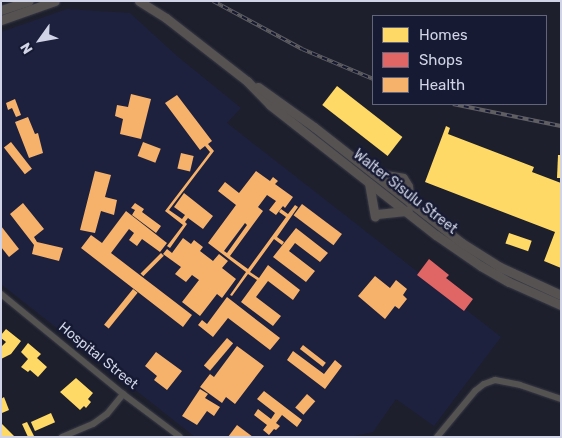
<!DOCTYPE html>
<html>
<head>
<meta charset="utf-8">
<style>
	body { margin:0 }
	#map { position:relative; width:562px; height:438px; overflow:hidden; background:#1d1f2d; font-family:Rubik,sans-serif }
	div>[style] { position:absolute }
	.built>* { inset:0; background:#1e213e }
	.homes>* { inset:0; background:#ffd966; transform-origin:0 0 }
	.shops>* { inset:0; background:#e06666 }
	.health>* { inset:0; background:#f6b26b; transform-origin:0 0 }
	.roads { filter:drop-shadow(0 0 1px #383945) drop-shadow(0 0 1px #383945) }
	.minor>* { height:6px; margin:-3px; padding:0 3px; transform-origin:3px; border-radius:3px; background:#555252 }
	.secondary>* { height:9px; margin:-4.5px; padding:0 4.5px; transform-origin:4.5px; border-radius:4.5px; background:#565252 }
	.rail>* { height:4px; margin-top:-2px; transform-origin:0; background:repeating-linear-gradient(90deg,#171a33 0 5.5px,#5f5f63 0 11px); box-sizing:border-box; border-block:1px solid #5f5f63 }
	span { translate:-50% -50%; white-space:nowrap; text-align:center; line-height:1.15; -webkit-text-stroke:5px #171a33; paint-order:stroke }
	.street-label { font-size:14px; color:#d0d4e6 }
	.frame { position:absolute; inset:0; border:2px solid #d0d4e6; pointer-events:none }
	.legend { position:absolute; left:372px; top:15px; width:175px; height:90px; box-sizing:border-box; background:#171a33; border:1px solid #61647b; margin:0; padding:6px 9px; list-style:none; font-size:15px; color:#d0d4e6 }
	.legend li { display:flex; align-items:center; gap:10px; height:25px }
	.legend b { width:25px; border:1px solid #61647b }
	.north { position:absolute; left:15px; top:15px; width:50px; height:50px; -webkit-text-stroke:4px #171a33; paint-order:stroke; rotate:238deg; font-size:14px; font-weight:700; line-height:20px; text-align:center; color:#d0d4e6 }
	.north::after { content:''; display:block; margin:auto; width:18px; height:22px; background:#d0d4e6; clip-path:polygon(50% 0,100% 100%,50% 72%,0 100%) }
</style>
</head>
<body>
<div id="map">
	<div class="built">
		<div style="clip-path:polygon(67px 9px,130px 13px,177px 56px,241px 108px,227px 123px,501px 337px,434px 426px,396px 399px,373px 432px,349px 437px,195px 437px,1px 284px,1px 32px)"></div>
	</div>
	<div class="homes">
		<div style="left:337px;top:86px;width:83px;height:24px;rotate:38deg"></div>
		<div style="clip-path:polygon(446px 126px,450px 128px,448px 134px,534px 167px,532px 172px,561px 183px,561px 268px,544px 261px,555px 232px,425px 182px)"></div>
		<div style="clip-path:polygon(558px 155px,561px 155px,561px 178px,557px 178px)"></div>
		<div style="left:509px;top:233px;width:24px;height:11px;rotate:19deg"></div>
		<div style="clip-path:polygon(6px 329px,21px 341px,11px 354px,1px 359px,1px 347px,6px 342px,1px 338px,1px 335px)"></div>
		<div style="clip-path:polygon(28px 343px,41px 354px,37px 358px,47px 367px,38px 377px,30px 370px,28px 372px,21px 367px,28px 359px,21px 352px)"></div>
		<div style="clip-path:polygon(76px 378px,93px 393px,88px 399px,91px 402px,86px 408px,84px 406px,80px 410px,60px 392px)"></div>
		<div style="clip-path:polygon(4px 397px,9px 410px,2px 413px,1px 399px)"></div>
		<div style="left:51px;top:413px;width:10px;height:22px;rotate:66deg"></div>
		<div style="clip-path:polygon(27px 422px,34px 436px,31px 437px,28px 437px,22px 424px)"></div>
		<div style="clip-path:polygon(1px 423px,15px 437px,1px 437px)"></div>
	</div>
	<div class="shops">
		<div style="clip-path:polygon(429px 259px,449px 275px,446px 278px,473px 299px,464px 311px,417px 275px)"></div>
	</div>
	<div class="health">
		<div style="clip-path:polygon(131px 94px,151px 99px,141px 139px,120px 134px,123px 119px,115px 116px,117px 105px,128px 107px)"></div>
		<div style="clip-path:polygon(177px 95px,212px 141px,208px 144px,214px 151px,169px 210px,182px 219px,185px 215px,174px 207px,184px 193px,213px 216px,203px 229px,188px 218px,185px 222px,187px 224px,170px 248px,167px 246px,183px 225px,165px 211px,210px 152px,205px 146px,200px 150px,165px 103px)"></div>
		<div style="clip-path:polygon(15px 99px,21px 115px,16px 117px,12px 108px,8px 110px,6px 103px)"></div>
		<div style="clip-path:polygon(28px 117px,35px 134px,38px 133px,43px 153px,29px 158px,15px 122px)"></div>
		<div style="left:11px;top:142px;width:34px;height:9px;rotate:52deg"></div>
		<div style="left:143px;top:142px;width:19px;height:15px;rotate:21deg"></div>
		<div style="left:181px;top:153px;width:13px;height:16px;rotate:13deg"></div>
		<div style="clip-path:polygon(95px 171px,111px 175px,105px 197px,117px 200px,114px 215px,101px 211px,95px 233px,80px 230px)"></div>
		<div style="clip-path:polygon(evenodd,256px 171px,270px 181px,273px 177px,278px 181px,275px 184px,293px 197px,285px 208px,283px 206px,276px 215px,269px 210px,276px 201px,267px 195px,258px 207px,263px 211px,230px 256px,248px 269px,286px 217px,279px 212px,281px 209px,288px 214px,295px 205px,298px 207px,277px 237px,284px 242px,282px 245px,274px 239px,250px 272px,259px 278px,268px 265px,300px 290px,293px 300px,268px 281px,256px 297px,281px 316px,273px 326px,241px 302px,257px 280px,248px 274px,232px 296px,230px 295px,246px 272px,208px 243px,236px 205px,218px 191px,225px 182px,239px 193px,256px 171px,245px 223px,247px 225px,227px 253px,224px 251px,245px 223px)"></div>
		<div style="clip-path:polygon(23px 203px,44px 229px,34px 237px,37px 242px,63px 248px,59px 261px,32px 254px,34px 245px,10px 214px)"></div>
		<div style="clip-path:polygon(135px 203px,144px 209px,142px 212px,161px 226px,156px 233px,132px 215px,135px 210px,131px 208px)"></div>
		<div style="left:302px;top:204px;width:50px;height:14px;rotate:37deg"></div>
		<div style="clip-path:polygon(126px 211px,167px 243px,160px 252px,142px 239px,137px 246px,129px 240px,134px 233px,129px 229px,111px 253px,192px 315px,183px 327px,81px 248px,91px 235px,102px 243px)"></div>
		<div style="clip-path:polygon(1px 226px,19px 249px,9px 257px,1px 247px)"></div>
		<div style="clip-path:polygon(296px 228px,328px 253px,320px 262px,295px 243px,289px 251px,315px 271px,306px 282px,273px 257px)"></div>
		<div style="clip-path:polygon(183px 238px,191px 244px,194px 240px,203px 247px,200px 251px,213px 261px,219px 254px,228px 261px,222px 268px,236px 279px,222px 298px,217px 294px,200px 316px,182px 302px,199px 280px,192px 275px,186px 282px,175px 274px,181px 267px,163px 254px,167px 249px,172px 253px)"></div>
		<div style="left:161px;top:253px;width:4px;height:29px;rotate:45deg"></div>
		<div style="clip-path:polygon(375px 276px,390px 288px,396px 280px,407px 289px,403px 295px,407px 299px,399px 309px,395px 306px,385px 319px,358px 296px)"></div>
		<div style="left:133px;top:289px;width:6px;height:46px;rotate:39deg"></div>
		<div style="clip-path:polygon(227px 297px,280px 338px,270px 350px,228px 318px,213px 337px,198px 325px,202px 320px,207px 324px)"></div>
		<div style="left:227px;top:338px;width:8px;height:36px;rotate:40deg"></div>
		<div style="left:303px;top:345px;width:29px;height:5px;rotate:38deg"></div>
		<div style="clip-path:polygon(237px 346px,264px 366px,235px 404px,226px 397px,222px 403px,200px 387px,210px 374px,214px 377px)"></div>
		<div style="clip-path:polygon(293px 351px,324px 374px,335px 360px,342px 366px,325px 389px,287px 360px)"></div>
		<div style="clip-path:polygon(156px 352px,182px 371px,167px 390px,154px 380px,157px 376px,145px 366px)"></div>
		<div style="clip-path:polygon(200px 389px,208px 394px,205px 398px,220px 407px,214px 416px,207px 411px,197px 425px,182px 416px)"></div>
		<div style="clip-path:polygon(264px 391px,302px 420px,297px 427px,282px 415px,276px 423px,280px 426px,276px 430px,274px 429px,269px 435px,263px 430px,267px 425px,254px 415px,258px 409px,271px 419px,275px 413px,257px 399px)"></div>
		<div style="left:307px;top:394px;width:11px;height:18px;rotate:41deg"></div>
		<div style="clip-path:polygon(237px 425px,253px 437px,228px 437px)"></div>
	</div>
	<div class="roads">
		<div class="minor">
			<div style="left:1px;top:294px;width:158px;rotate:39.3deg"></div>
			<div style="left:123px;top:394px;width:71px;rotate:37deg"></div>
			<div style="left:62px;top:437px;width:34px;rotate:-23deg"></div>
			<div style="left:93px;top:424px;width:17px;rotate:-36deg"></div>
			<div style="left:107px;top:414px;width:26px;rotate:-51deg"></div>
			<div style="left:437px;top:437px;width:60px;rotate:-50.4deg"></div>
			<div style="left:475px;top:391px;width:11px;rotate:-38deg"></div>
			<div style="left:484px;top:384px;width:12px;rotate:-20deg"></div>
			<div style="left:495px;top:380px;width:25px;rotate:11deg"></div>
			<div style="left:520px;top:385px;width:43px;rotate:18.9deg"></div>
		</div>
		<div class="secondary">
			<div style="left:139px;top:1px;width:32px;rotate:32deg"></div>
			<div style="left:166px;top:18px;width:103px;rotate:37.9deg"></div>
			<div style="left:247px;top:81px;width:33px;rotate:46deg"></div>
			<div style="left:270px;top:105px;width:211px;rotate:38.1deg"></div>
			<div style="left:436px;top:235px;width:55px;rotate:34.6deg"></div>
			<div style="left:481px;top:266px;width:32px;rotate:30deg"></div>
			<div style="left:509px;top:282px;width:57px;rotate:23.9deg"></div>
			<div style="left:1px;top:10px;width:29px;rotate:-18deg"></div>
			<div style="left:1px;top:20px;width:57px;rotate:-19.4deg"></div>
			<div style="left:258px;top:87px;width:69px;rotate:35.5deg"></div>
			<div style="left:314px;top:127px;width:188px;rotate:38.1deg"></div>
			<div style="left:462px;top:243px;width:45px;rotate:32.3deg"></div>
			<div style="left:500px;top:267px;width:67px;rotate:24.7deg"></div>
			<div style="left:373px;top:173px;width:30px;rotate:9deg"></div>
			<div style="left:403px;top:178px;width:9px;rotate:58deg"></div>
			<div style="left:408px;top:186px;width:17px;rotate:83deg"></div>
			<div style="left:369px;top:183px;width:34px;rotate:80deg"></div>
			<div style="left:377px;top:214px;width:31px;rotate:-6deg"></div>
		</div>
	</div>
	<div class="rail">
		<div style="left:213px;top:1px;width:101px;rotate:28.3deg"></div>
		<div style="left:302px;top:49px;width:77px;rotate:22.9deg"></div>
		<div style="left:453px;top:104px;width:110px;rotate:11.5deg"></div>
	</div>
	<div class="street-label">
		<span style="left:405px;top:192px;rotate:38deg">Walter Sisulu Street</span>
		<span style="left:98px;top:356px;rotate:39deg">Hospital Street</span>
	</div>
	<div class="frame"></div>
	<ul class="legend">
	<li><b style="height:14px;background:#ffd966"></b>Homes</li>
	<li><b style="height:14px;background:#e06666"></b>Shops</li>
	<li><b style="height:14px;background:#f6b26b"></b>Health</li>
	</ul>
	<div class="north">N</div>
</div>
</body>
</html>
